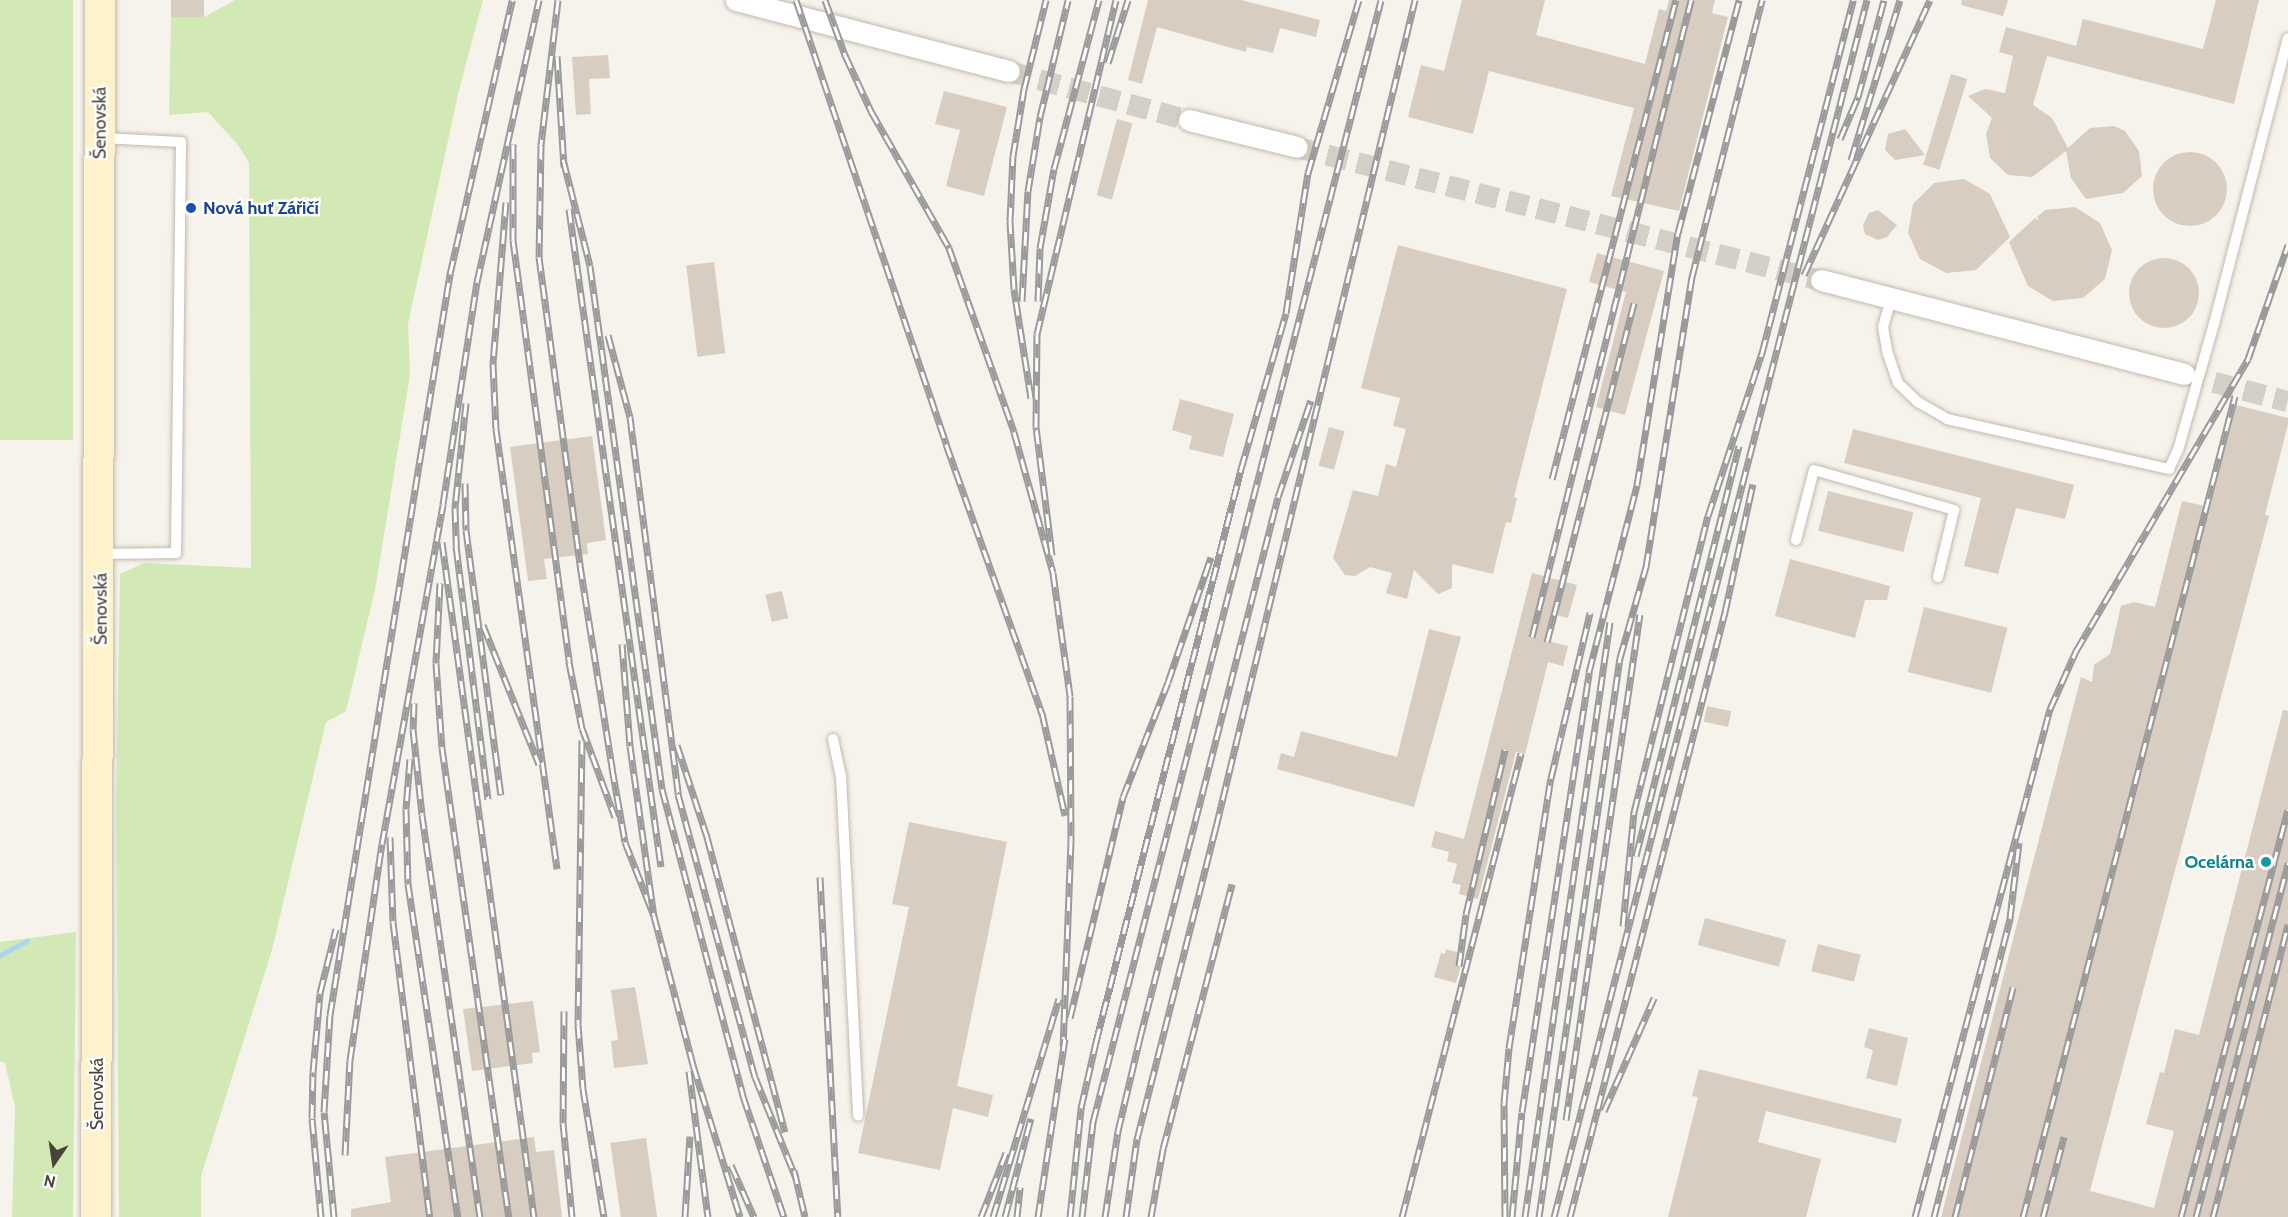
<!DOCTYPE html>
<html>
<head>
<meta charset="utf-8">
<style>
	body { margin:0 }
	#map { position:relative; width:2288px; height:1217px; overflow:hidden; background:#f6f3ec; font-family:Cabin,sans-serif }
	div>[style] { position:absolute }
	.green>* { inset:0; background:#d2e9b6; transform-origin:0 0 }
	.stream>* { height:5px; margin:-2.5px; padding:0 2.5px; transform-origin:2.5px; border-radius:2.5px; background:#aad5f1 }
	.building>* { inset:0; background:#d7cec1; transform-origin:0 0 }
	.round { border-radius:50% }
	.street-tunnel>* { height:21px; margin-top:-10.5px; transform-origin:0; background:repeating-linear-gradient(90deg,#d4d0c8 0 21px,transparent 0 31px) }
	.roads { filter:drop-shadow(0 0 2px #c1baae) drop-shadow(0 0 2px #c1baae) }
	.lane>* { height:10px; margin:-5px; padding:0 5px; transform-origin:5px; border-radius:5px; background:#fff }
	.street>* { height:21px; margin:-10.5px; padding:0 10.5px; transform-origin:10.5px; border-radius:10.5px; background:#fff }
	.secondary>* { height:30px; margin:-15px; padding:0 15px; transform-origin:15px; border-radius:15px; background:#fef2cd }
	.rail>* { height:7px; margin-top:-3.5px; transform-origin:0; background:repeating-linear-gradient(90deg,#fff 0 14px,#9a9a9a 0 28px); box-sizing:border-box; border-block:2px solid #9a9a9a }
	.dots>* { width:16px; height:16px; translate:-50% -50%; box-sizing:border-box; border:3px solid #fff; border-radius:50% }
	span { translate:-50% -50%; white-space:nowrap; text-align:center; line-height:1.15; -webkit-text-stroke:4.5px #fff; paint-order:stroke }
	.street-label { font-size:18px; color:#4a4339 }
	.transit-label { font-size:18px; color:#164399; font-weight:700 }
	.left { translate:0 -50%; text-align:left }
	.culture-label { font-size:18px; color:#0d838f; font-weight:700 }
	.right { translate:-100% -50%; text-align:right }
	.north { position:absolute; left:24px; top:1133px; width:60px; height:60px; -webkit-text-stroke:4px #fff; paint-order:stroke; rotate:193deg; font-size:16px; font-weight:700; line-height:24px; text-align:center; color:#4a4339 }
	.north::after { content:''; display:block; margin:auto; width:21px; height:27px; background:#4a4339; clip-path:polygon(50% 0,100% 100%,50% 72%,0 100%) }
</style>
</head>
<body>
<div id="map">
	<div class="green">
		<div style="left:0;top:0;width:73px;height:440px"></div>
		<div style="clip-path:polygon(235px 0,483px 0,459px 90px,408px 324px,410px 375px,375px 590px,346px 711px,326px 722px,272px 950px,201px 1176px,201px 1217px,119px 1217px,116px 805px,120px 574px,144px 563px,251px 568px,249px 163px,238px 145px,208px 112px,169px 115px,171px 17px,204px 17px)"></div>
		<div style="clip-path:polygon(76px 932px,73px 1217px,12px 1217px,15px 1107px,5px 1063px,0 1061px,0 942px)"></div>
	</div>
	<div class="stream">
		<div style="left:0;top:955px;width:30px;rotate:-28deg"></div>
	</div>
	<div class="building">
		<div style="left:171px;top:0;width:33px;height:17px"></div>
		<div style="clip-path:polygon(1148px 0,1241px 0,1320px 20px,1316px 37px,1280px 28px,1273px 53px,1247px 47px,1246px 52px,1157px 27px,1142px 84px,1128px 80px)"></div>
		<div style="clip-path:polygon(1462px 0,1545px 0,1536px 35px,1645px 64px,1659px 9px,1666px 11px,1669px 0,1715px 0,1712px 13px,1728px 17px,1679px 211px,1611px 196px,1634px 108px,1489px 71px,1473px 134px,1408px 117px,1421px 65px,1444px 71px)"></div>
		<div style="clip-path:polygon(1962px 0,2008px 0,2003px 16px,1961px 5px)"></div>
		<div style="clip-path:polygon(2216px 0,2259px 0,2234px 104px,2047px 56px,2033px 105px,2052px 118px,2068px 148px,2090px 128px,2114px 126px,2125px 131px,2139px 151px,2142px 176px,2123px 193px,2086px 199px,2071px 178px,2066px 151px,2032px 177px,2008px 175px,1990px 158px,1986px 134px,1992px 118px,1968px 96px,1985px 89px,2005px 93px,2013px 56px,1999px 52px,2006px 27px,2076px 46px,2083px 19px,2203px 49px)"></div>
		<div style="clip-path:polygon(608px 55px,610px 78px,589px 79px,591px 114px,576px 115px,572px 57px)"></div>
		<div style="left:1951px;top:74px;width:17px;height:95px;rotate:17deg"></div>
		<div style="clip-path:polygon(944px 91px,1007px 107px,984px 196px,946px 186px,960px 130px,935px 124px)"></div>
		<div style="left:1117px;top:119px;width:16px;height:79px;rotate:15deg"></div>
		<div style="clip-path:polygon(1905px 129px,1925px 155px,1895px 160px,1885px 150px,1888px 134px)"></div>
		<div class="round" style="left:2153px;top:152px;width:74px;height:74px"></div>
		<div style="clip-path:polygon(1964px 179px,1990px 194px,2010px 237px,1976px 270px,1946px 273px,1920px 259px,1908px 233px,1913px 204px,1934px 183px)"></div>
		<div style="clip-path:polygon(2075px 207px,2100px 223px,2112px 250px,2105px 279px,2083px 298px,2053px 301px,2028px 286px,2009px 242px,2035px 218px,2039px 221px,2037px 217px,2045px 210px)"></div>
		<div style="clip-path:polygon(1878px 210px,1897px 225px,1887px 237px,1878px 240px,1865px 234px,1863px 225px,1869px 213px)"></div>
		<div style="clip-path:polygon(1398px 245px,1567px 289px,1514px 497px,1517px 498px,1511px 523px,1506px 522px,1493px 574px,1452px 564px,1452px 588px,1438px 594px,1414px 570px,1407px 599px,1386px 593px,1392px 573px,1370px 567px,1355px 576px,1345px 575px,1333px 558px,1353px 490px,1378px 496px,1386px 464px,1396px 467px,1406px 429px,1393px 426px,1400px 398px,1361px 388px)"></div>
		<div style="clip-path:polygon(1597px 253px,1664px 271px,1625px 415px,1596px 407px,1626px 292px,1589px 282px)"></div>
		<div class="round" style="left:2129px;top:258px;width:70px;height:70px"></div>
		<div style="left:714px;top:262px;width:92px;height:28px;rotate:83deg"></div>
		<div style="clip-path:polygon(1180px 399px,1234px 414px,1223px 457px,1189px 449px,1192px 436px,1172px 430px)"></div>
		<div style="clip-path:polygon(2236px 405px,2288px 418px,2288px 424px,2265px 515px,2269px 516px,2090px 1191px,2154px 1208px,2174px 1131px,2146px 1124px,2160px 1072px,2164px 1073px,2175px 1029px,2199px 1035px,2283px 710px,2288px 711px,2288px 1217px,1941px 1217px,2081px 677px,2092px 682px,2094px 665px,2110px 654px,2121px 606px,2134px 602px,2155px 607px,2182px 501px,2210px 507px)"></div>
		<div style="left:1329px;top:427px;width:16px;height:40px;rotate:15deg"></div>
		<div style="clip-path:polygon(1853px 429px,2074px 485px,2065px 519px,2016px 508px,1998px 574px,1964px 566px,1981px 498px,1844px 463px)"></div>
		<div style="clip-path:polygon(592px 436px,606px 540px,587px 543px,588px 554px,544px 559px,547px 579px,528px 581px,510px 447px)"></div>
		<div style="left:1828px;top:491px;width:88px;height:41px;rotate:14deg"></div>
		<div style="clip-path:polygon(1790px 559px,1890px 586px,1887px 600px,1865px 600px,1855px 638px,1775px 616px)"></div>
		<div style="clip-path:polygon(1532px 573px,1577px 585px,1568px 618px,1552px 614px,1545px 640px,1568px 646px,1563px 666px,1548px 662px,1525px 754px,1516px 752px,1478px 899px,1459px 894px,1461px 885px,1452px 883px,1457px 864px,1447px 861px,1449px 852px,1431px 847px,1435px 831px,1464px 839px)"></div>
		<div style="left:782px;top:591px;width:28px;height:17px;rotate:77deg"></div>
		<div style="left:1924px;top:607px;width:86px;height:67px;rotate:14deg"></div>
		<div style="clip-path:polygon(1429px 629px,1461px 637px,1414px 807px,1277px 769px,1281px 753px,1294px 757px,1301px 731px,1397px 757px)"></div>
		<div style="left:1707px;top:706px;width:25px;height:16px;rotate:12deg"></div>
		<div style="clip-path:polygon(909px 822px,1007px 842px,957px 1086px,993px 1095px,988px 1117px,953px 1108px,940px 1170px,858px 1153px,909px 907px,892px 904px)"></div>
		<div style="left:1705px;top:918px;width:84px;height:28px;rotate:15deg"></div>
		<div style="left:1818px;top:944px;width:44px;height:28px;rotate:14deg"></div>
		<div style="clip-path:polygon(1446px 949px,1460px 953px,1459px 958px,1463px 959px,1456px 983px,1434px 977px,1441px 953px,1445px 954px)"></div>
		<div style="clip-path:polygon(635px 987px,648px 1064px,614px 1068px,611px 1041px,618px 1040px,611px 990px)"></div>
		<div style="clip-path:polygon(533px 1001px,540px 1052px,532px 1053px,533px 1063px,472px 1071px,463px 1009px)"></div>
		<div style="clip-path:polygon(1869px 1028px,1908px 1038px,1897px 1086px,1866px 1078px,1873px 1050px,1864px 1047px)"></div>
		<div style="clip-path:polygon(1699px 1069px,1902px 1119px,1896px 1143px,1766px 1111px,1758px 1142px,1821px 1159px,1806px 1217px,1668px 1217px,1698px 1097px,1692px 1096px)"></div>
		<div style="clip-path:polygon(534px 1137px,536px 1152px,554px 1150px,562px 1217px,351px 1217px,351px 1209px,391px 1202px,385px 1157px)"></div>
		<div style="left:646px;top:1138px;width:80px;height:36px;rotate:82deg"></div>
	</div>
	<div class="street-tunnel">
		<div style="left:1009px;top:71px;width:187px;rotate:15.2deg"></div>
		<div style="left:1297px;top:147px;width:541px;rotate:14.24deg"></div>
		<div style="left:2184px;top:374px;width:107px;rotate:14.6deg"></div>
	</div>
	<div class="roads">
		<div class="lane">
			<div style="left:1891px;top:299px;width:29px;rotate:106deg"></div>
			<div style="left:1883px;top:327px;width:27px;rotate:80deg"></div>
			<div style="left:1888px;top:354px;width:31px;rotate:71deg"></div>
			<div style="left:1898px;top:383px;width:28px;rotate:44deg"></div>
			<div style="left:1918px;top:402px;width:34px;rotate:30deg"></div>
			<div style="left:1947px;top:419px;width:228px;rotate:12.7deg"></div>
			<div style="left:2169px;top:469px;width:21px;rotate:-65deg"></div>
			<div style="left:2178px;top:450px;width:131px;rotate:-74.1deg"></div>
			<div style="left:2214px;top:324px;width:295px;rotate:-75.5deg"></div>
			<div style="left:1796px;top:540px;width:72px;rotate:-75.6deg"></div>
			<div style="left:1814px;top:470px;width:146px;rotate:15.9deg"></div>
			<div style="left:1954px;top:510px;width:69px;rotate:103.4deg"></div>
			<div style="left:101px;top:554px;width:75px;rotate:-0.8deg"></div>
			<div style="left:176px;top:553px;width:411px;rotate:-89.3deg"></div>
			<div style="left:181px;top:142px;width:80px;rotate:-177.1deg"></div>
			<div style="left:833px;top:739px;width:38px;rotate:78deg"></div>
			<div style="left:841px;top:776px;width:340px;rotate:87.1deg"></div>
		</div>
		<div class="street">
			<div style="left:736px;top:0;width:282px;rotate:14.6deg"></div>
			<div style="left:1189px;top:120px;width:111px;rotate:14deg"></div>
			<div style="left:1821px;top:280px;width:375px;rotate:14.5deg"></div>
		</div>
		<div class="secondary">
			<div style="left:96px;top:1217px;width:1217px;rotate:-89.81deg"></div>
		</div>
	</div>
	<div class="rail">
		<div style="left:558px;top:0;width:146px;rotate:96.7deg"></div>
		<div style="left:541px;top:145px;width:112px;rotate:91deg"></div>
		<div style="left:539px;top:257px;width:311px;rotate:82.4deg"></div>
		<div style="left:580px;top:565px;width:206px;rotate:81deg"></div>
		<div style="left:612px;top:768px;width:75px;rotate:80deg"></div>
		<div style="left:625px;top:842px;width:79px;rotate:68.6deg"></div>
		<div style="left:796px;top:0;width:469px;rotate:71.3deg"></div>
		<div style="left:946px;top:444px;width:286px;rotate:70.4deg"></div>
		<div style="left:1042px;top:713px;width:105px;rotate:77.3deg"></div>
		<div style="left:825px;top:0;width:59px;rotate:70deg"></div>
		<div style="left:845px;top:55px;width:62px;rotate:65.1deg"></div>
		<div style="left:871px;top:111px;width:158px;rotate:60.3deg"></div>
		<div style="left:949px;top:248px;width:195px;rotate:70.5deg"></div>
		<div style="left:1014px;top:432px;width:146px;rotate:74.5deg"></div>
		<div style="left:1053px;top:573px;width:124px;rotate:82.1deg"></div>
		<div style="left:1070px;top:696px;width:145px;rotate:89.6deg"></div>
		<div style="left:1071px;top:841px;width:205px;rotate:92.2deg"></div>
		<div style="left:557px;top:56px;width:111px;rotate:86.4deg"></div>
		<div style="left:1108px;top:63px;width:66px;rotate:-72.4deg"></div>
		<div style="left:1840px;top:139px;width:46px;rotate:-66.8deg"></div>
		<div style="left:1858px;top:97px;width:100px;rotate:-75deg"></div>
		<div style="left:513px;top:144px;width:96px;rotate:90deg"></div>
		<div style="left:513px;top:240px;width:426px;rotate:82.4deg"></div>
		<div style="left:569px;top:662px;width:67px;rotate:78.9deg"></div>
		<div style="left:582px;top:728px;width:95px;rotate:69.7deg"></div>
		<div style="left:563px;top:159px;width:110px;rotate:75.8deg"></div>
		<div style="left:590px;top:266px;width:528px;rotate:82.16deg"></div>
		<div style="left:662px;top:789px;width:318px;rotate:75.2deg"></div>
		<div style="left:743px;top:1096px;width:128px;rotate:71.3deg"></div>
		<div style="left:1851px;top:160px;width:167px;rotate:-73deg"></div>
		<div style="left:506px;top:202px;width:163px;rotate:94.6deg"></div>
		<div style="left:493px;top:364px;width:65px;rotate:87.4deg"></div>
		<div style="left:496px;top:429px;width:444px;rotate:82.1deg"></div>
		<div style="left:569px;top:209px;width:664px;rotate:82.04deg"></div>
		<div style="left:1804px;top:275px;width:302px;rotate:-65.4deg"></div>
		<div style="left:1022px;top:301px;width:110px;rotate:-86.9deg"></div>
		<div style="left:1028px;top:191px;width:75px;rotate:-80.8deg"></div>
		<div style="left:1040px;top:117px;width:120px;rotate:-76.5deg"></div>
		<div style="left:1038px;top:301px;width:53px;rotate:-87.8deg"></div>
		<div style="left:1040px;top:248px;width:80px;rotate:-80deg"></div>
		<div style="left:1054px;top:169px;width:175px;rotate:-75.1deg"></div>
		<div style="left:608px;top:335px;width:85px;rotate:75deg"></div>
		<div style="left:630px;top:417px;width:380px;rotate:82.7deg"></div>
		<div style="left:678px;top:794px;width:293px;rotate:74.8deg"></div>
		<div style="left:755px;top:1077px;width:109px;rotate:67.9deg"></div>
		<div style="left:1031px;top:398px;width:110px;rotate:-98.9deg"></div>
		<div style="left:1014px;top:289px;width:68px;rotate:-93.4deg"></div>
		<div style="left:1010px;top:221px;width:65px;rotate:-87.4deg"></div>
		<div style="left:1013px;top:156px;width:68px;rotate:-80.7deg"></div>
		<div style="left:1024px;top:89px;width:92px;rotate:-76.1deg"></div>
		<div style="left:466px;top:403px;width:106px;rotate:96deg"></div>
		<div style="left:455px;top:508px;width:38px;rotate:88deg"></div>
		<div style="left:456px;top:546px;width:255px;rotate:82.8deg"></div>
		<div style="left:1552px;top:479px;width:495px;rotate:-75.5deg"></div>
		<div style="left:465px;top:483px;width:47px;rotate:88.8deg"></div>
		<div style="left:466px;top:530px;width:267px;rotate:82.5deg"></div>
		<div style="left:442px;top:542px;width:681px;rotate:82.24deg"></div>
		<div style="left:1052px;top:555px;width:129px;rotate:-97.1deg"></div>
		<div style="left:1036px;top:427px;width:93px;rotate:-89.4deg"></div>
		<div style="left:1037px;top:334px;width:343px;rotate:-76.7deg"></div>
		<div style="left:440px;top:583px;width:80px;rotate:92.9deg"></div>
		<div style="left:436px;top:663px;width:85px;rotate:86deg"></div>
		<div style="left:442px;top:748px;width:474px;rotate:81.9deg"></div>
		<div style="left:483px;top:625px;width:150px;rotate:68.1deg"></div>
		<div style="left:1532px;top:637px;width:657px;rotate:-75.98deg"></div>
		<div style="left:1547px;top:642px;width:350px;rotate:-75.6deg"></div>
		<div style="left:622px;top:644px;width:102px;rotate:85.5deg"></div>
		<div style="left:630px;top:746px;width:172px;rotate:82deg"></div>
		<div style="left:654px;top:916px;width:154px;rotate:75.3deg"></div>
		<div style="left:693px;top:1065px;width:159px;rotate:72.8deg"></div>
		<div style="left:414px;top:703px;width:26px;rotate:92deg"></div>
		<div style="left:413px;top:729px;width:86px;rotate:84deg"></div>
		<div style="left:422px;top:815px;width:406px;rotate:81.8deg"></div>
		<div style="left:582px;top:740px;width:284px;rotate:90.8deg"></div>
		<div style="left:578px;top:1024px;width:65px;rotate:85.6deg"></div>
		<div style="left:583px;top:1089px;width:130px;rotate:80.7deg"></div>
		<div style="left:677px;top:745px;width:97px;rotate:71.9deg"></div>
		<div style="left:707px;top:837px;width:305px;rotate:75.2deg"></div>
		<div style="left:410px;top:759px;width:50px;rotate:94.6deg"></div>
		<div style="left:406px;top:809px;width:75px;rotate:88.5deg"></div>
		<div style="left:408px;top:884px;width:337px;rotate:81.5deg"></div>
		<div style="left:390px;top:837px;width:85px;rotate:88deg"></div>
		<div style="left:393px;top:922px;width:297px;rotate:82.9deg"></div>
		<div style="left:1636px;top:856px;width:423px;rotate:-75.9deg"></div>
		<div style="left:820px;top:877px;width:340px;rotate:87deg"></div>
		<div style="left:1623px;top:926px;width:115px;rotate:-84.5deg"></div>
		<div style="left:1634px;top:812px;width:305px;rotate:-76deg"></div>
		<div style="left:1708px;top:516px;width:172px;rotate:-71.7deg"></div>
		<div style="left:1762px;top:353px;width:365px;rotate:-75.5deg"></div>
		<div style="left:1459px;top:966px;width:52px;rotate:-82.3deg"></div>
		<div style="left:1466px;top:914px;width:169px;rotate:-76.6deg"></div>
		<div style="left:564px;top:1011px;width:112px;rotate:90.5deg"></div>
		<div style="left:563px;top:1123px;width:94px;rotate:84.5deg"></div>
		<div style="left:1070px;top:1018px;width:227px;rotate:-76.5deg"></div>
		<div style="left:1123px;top:797px;width:123px;rotate:-68.6deg"></div>
		<div style="left:1168px;top:682px;width:132px;rotate:-71deg"></div>
		<div style="left:689px;top:1071px;width:147px;rotate:82.6deg"></div>
		<div style="left:1604px;top:1111px;width:124px;rotate:-66.1deg"></div>
		<div style="left:1566px;top:1120px;width:511px;rotate:-81.68deg"></div>
		<div style="left:345px;top:1155px;width:95px;rotate:-87deg"></div>
		<div style="left:350px;top:1060px;width:218px;rotate:-81.6deg"></div>
		<div style="left:382px;top:844px;width:345px;rotate:-79.8deg"></div>
		<div style="left:443px;top:504px;width:225px;rotate:-81.3deg"></div>
		<div style="left:477px;top:282px;width:289px;rotate:-77.6deg"></div>
		<div style="left:731px;top:1165px;width:57px;rotate:66.1deg"></div>
		<div style="left:794px;top:1170px;width:48px;rotate:76.8deg"></div>
		<div style="left:321px;top:1217px;width:99px;rotate:-95.2deg"></div>
		<div style="left:312px;top:1118px;width:46px;rotate:-88.8deg"></div>
		<div style="left:313px;top:1072px;width:79px;rotate:-84.9deg"></div>
		<div style="left:320px;top:993px;width:66px;rotate:-76deg"></div>
		<div style="left:334px;top:1217px;width:105px;rotate:-95.4deg"></div>
		<div style="left:324px;top:1112px;width:97px;rotate:-86.5deg"></div>
		<div style="left:330px;top:1015px;width:751px;rotate:-80.8deg"></div>
		<div style="left:450px;top:274px;width:281px;rotate:-77.2deg"></div>
		<div style="left:685px;top:1217px;width:81px;rotate:-86.5deg"></div>
		<div style="left:981px;top:1217px;width:69px;rotate:-68.7deg"></div>
		<div style="left:993px;top:1217px;width:228px;rotate:-73.2deg"></div>
		<div style="left:1005px;top:1217px;width:102px;rotate:-75.3deg"></div>
		<div style="left:1017px;top:1217px;width:30px;rotate:-84deg"></div>
		<div style="left:1038px;top:1217px;width:180px;rotate:-81.4deg"></div>
		<div style="left:1070px;top:1217px;width:110px;rotate:-84.2deg"></div>
		<div style="left:1081px;top:1108px;width:68px;rotate:-77.2deg"></div>
		<div style="left:1096px;top:1042px;width:591px;rotate:-75.8deg"></div>
		<div style="left:1241px;top:469px;width:162px;rotate:-73.9deg"></div>
		<div style="left:1286px;top:313px;width:142px;rotate:-81.1deg"></div>
		<div style="left:1308px;top:173px;width:180px;rotate:-73.6deg"></div>
		<div style="left:1082px;top:1217px;width:96px;rotate:-83.4deg"></div>
		<div style="left:1093px;top:1122px;width:1158px;rotate:-75.6deg"></div>
		<div style="left:1105px;top:1217px;width:87px;rotate:-81.4deg"></div>
		<div style="left:1118px;top:1131px;width:96px;rotate:-76.7deg"></div>
		<div style="left:1140px;top:1038px;width:558px;rotate:-75.69deg"></div>
		<div style="left:1278px;top:497px;width:102px;rotate:-71.2deg"></div>
		<div style="left:1126px;top:1217px;width:79px;rotate:-82deg"></div>
		<div style="left:1137px;top:1139px;width:322px;rotate:-75.8deg"></div>
		<div style="left:1216px;top:827px;width:851px;rotate:-76.47deg"></div>
		<div style="left:1151px;top:1217px;width:69px;rotate:-80deg"></div>
		<div style="left:1163px;top:1149px;width:274px;rotate:-75.4deg"></div>
		<div style="left:1402px;top:1217px;width:479px;rotate:-75.6deg"></div>
		<div style="left:1505px;top:1217px;width:114px;rotate:-90.5deg"></div>
		<div style="left:1504px;top:1103px;width:55px;rotate:-84.8deg"></div>
		<div style="left:1509px;top:1048px;width:273px;rotate:-81.2deg"></div>
		<div style="left:1551px;top:778px;width:170px;rotate:-76.7deg"></div>
		<div style="left:1512px;top:1217px;width:105px;rotate:-84.6deg"></div>
		<div style="left:1522px;top:1112px;width:445px;rotate:-81.3deg"></div>
		<div style="left:1589px;top:672px;width:193px;rotate:-75.6deg"></div>
		<div style="left:1637px;top:485px;width:255px;rotate:-80.8deg"></div>
		<div style="left:1678px;top:233px;width:241px;rotate:-75.3deg"></div>
		<div style="left:1525px;top:1217px;width:601px;rotate:-81.87deg"></div>
		<div style="left:1539px;top:1217px;width:565px;rotate:-81.76deg"></div>
		<div style="left:1620px;top:658px;width:95px;rotate:-74.1deg"></div>
		<div style="left:1646px;top:567px;width:294px;rotate:-81deg"></div>
		<div style="left:1692px;top:277px;width:286px;rotate:-75.8deg"></div>
		<div style="left:1554px;top:1217px;width:1257px;rotate:-75.58deg"></div>
		<div style="left:1570px;top:1217px;width:625px;rotate:-75.63deg"></div>
		<div style="left:1725px;top:612px;width:131px;rotate:-77.7deg"></div>
		<div style="left:1915px;top:1217px;width:526px;rotate:-75.12deg"></div>
		<div style="left:2050px;top:709px;width:64px;rotate:-65.9deg"></div>
		<div style="left:2076px;top:651px;width:339px;rotate:-59.5deg"></div>
		<div style="left:2248px;top:359px;width:121px;rotate:-70.7deg"></div>
		<div style="left:1934px;top:1217px;width:309px;rotate:-75.7deg"></div>
		<div style="left:2010px;top:918px;width:76px;rotate:-83.2deg"></div>
		<div style="left:1955px;top:1217px;width:237px;rotate:-75.8deg"></div>
		<div style="left:2023px;top:1217px;width:848px;rotate:-75.52deg"></div>
		<div style="left:2043px;top:1217px;width:83px;rotate:-75.3deg"></div>
		<div style="left:2181px;top:1217px;width:421px;rotate:-75.3deg"></div>
		<div style="left:2196px;top:1217px;width:366px;rotate:-75.4deg"></div>
		<div style="left:2213px;top:1217px;width:302px;rotate:-75.6deg"></div>
	</div>
	<div class="dots">
		<div style="left:191px;top:208px;background:#1a4fb4"></div>
		<div style="left:2266px;top:862px;background:#0f9aa8"></div>
	</div>
	<div class="street-label">
		<span style="left:100px;top:123px;rotate:-90deg">Šenovská</span>
		<span style="left:101px;top:609px;rotate:-90deg">Šenovská</span>
		<span style="left:97px;top:1094px;rotate:-90deg">Šenovská</span>
	</div>
	<div class="transit-label">
		<span class="left" style="left:203px;top:208px">Nová huť Zářičí</span>
	</div>
	<div class="culture-label">
		<span class="right" style="left:2254px;top:862px">Ocelárna</span>
	</div>
	<div class="north">N</div>
</div>
</body>
</html>
